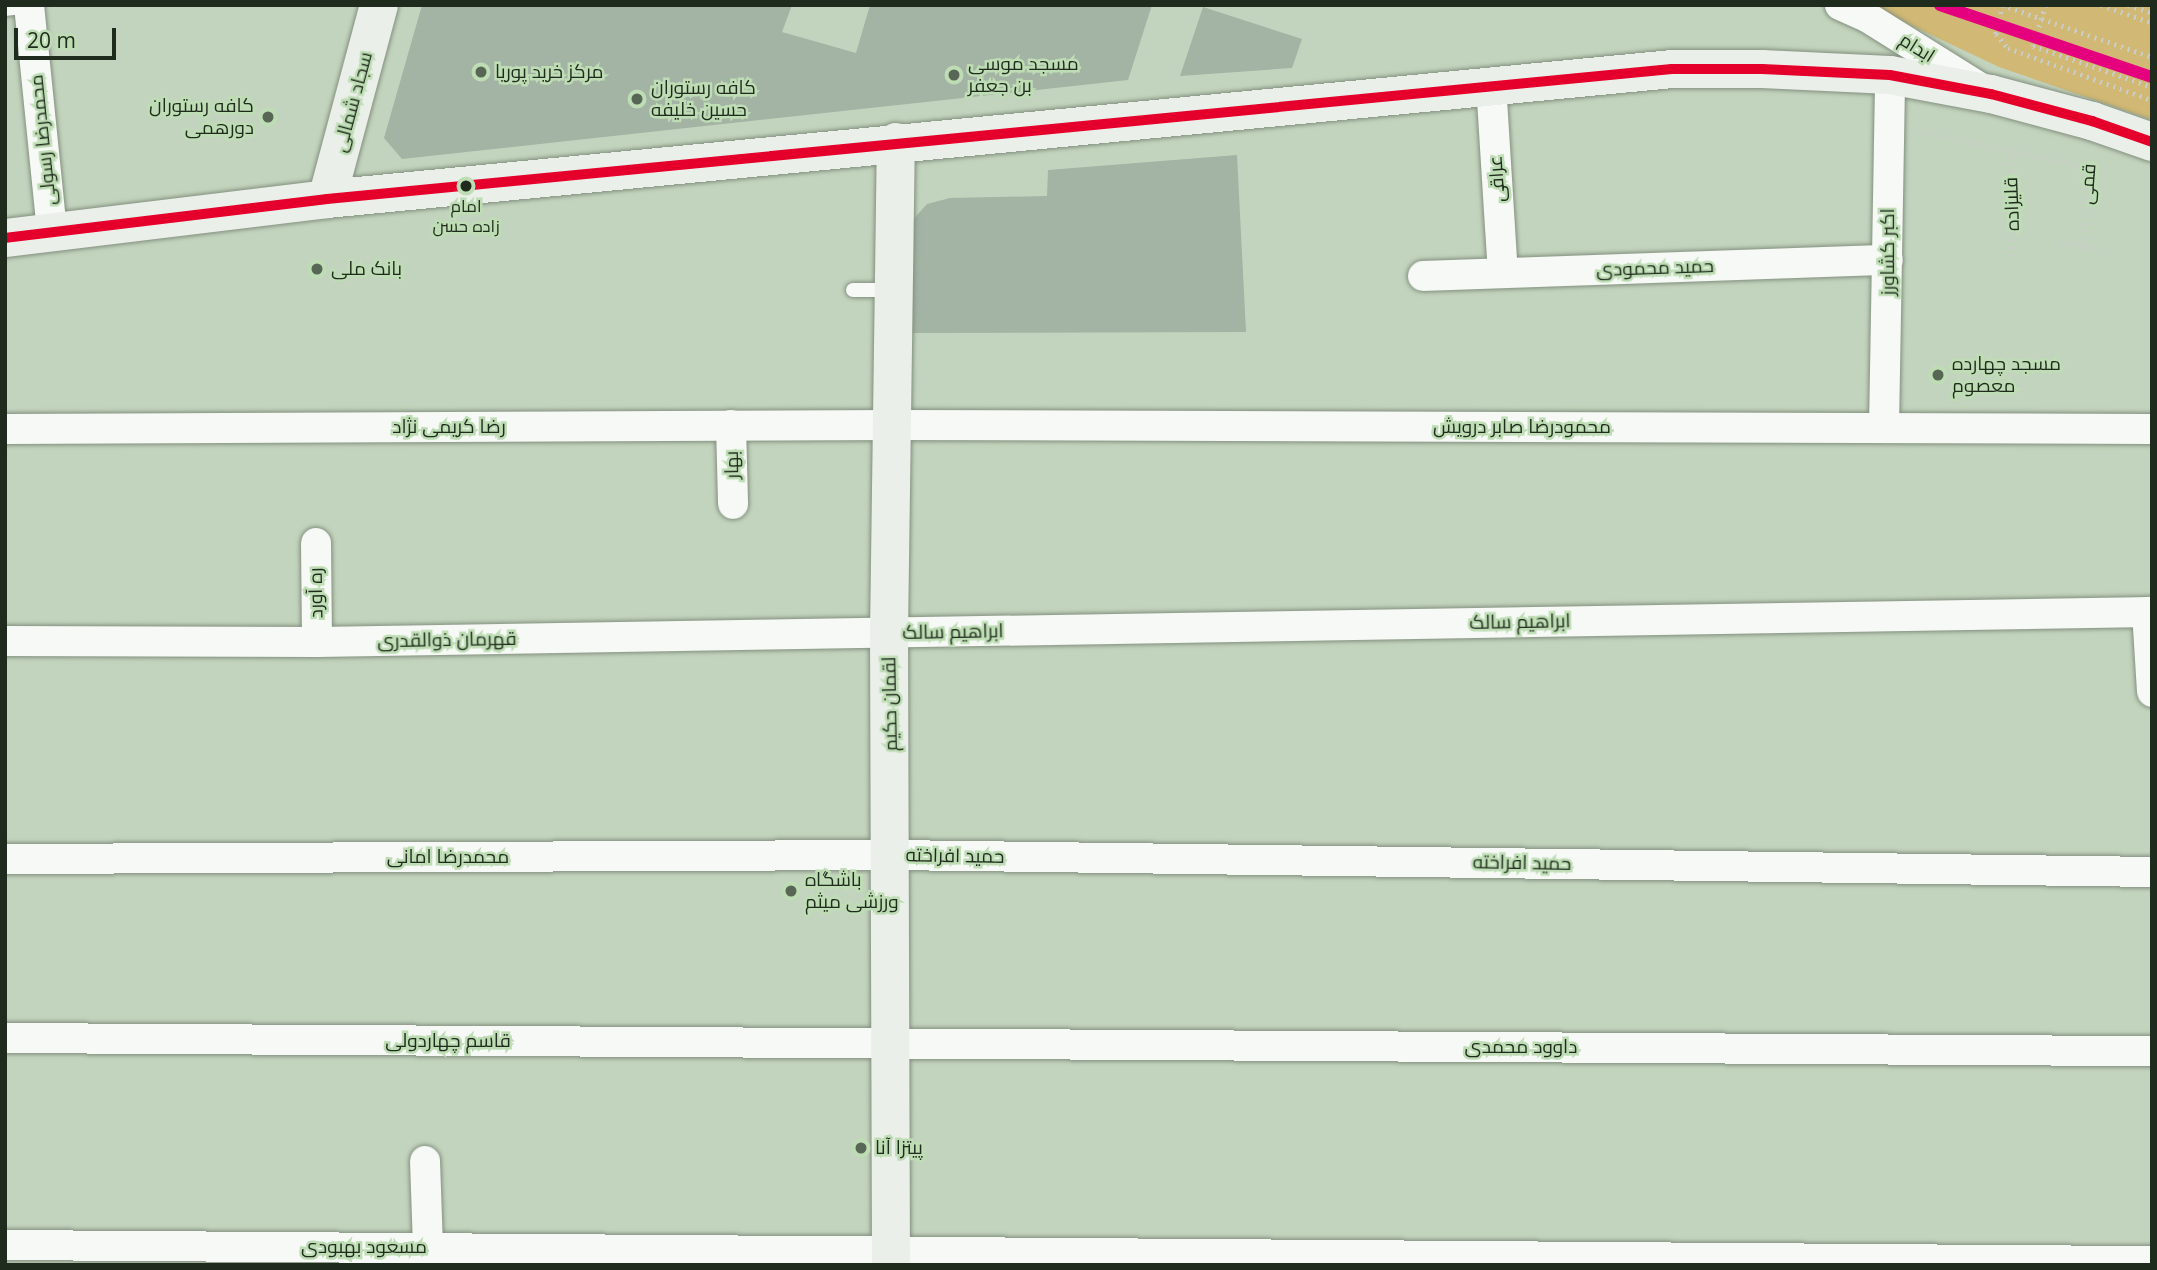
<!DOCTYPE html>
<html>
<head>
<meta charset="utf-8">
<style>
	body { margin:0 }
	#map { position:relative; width:2157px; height:1270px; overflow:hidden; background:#c3d4be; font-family:"Open Sans",Cairo,sans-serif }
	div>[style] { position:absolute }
	.green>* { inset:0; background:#d1b874 }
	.building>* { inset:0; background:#a3b3a4 }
	.path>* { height:4.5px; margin-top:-2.25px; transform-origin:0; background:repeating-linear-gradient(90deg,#c8cdc7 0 2px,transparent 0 7px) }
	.roads { filter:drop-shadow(0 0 2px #83907f) drop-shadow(0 0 2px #83907f) }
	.lane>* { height:14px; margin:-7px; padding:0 7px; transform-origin:7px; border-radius:7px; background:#f6f9f5 }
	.street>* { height:30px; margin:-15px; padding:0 15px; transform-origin:15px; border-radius:15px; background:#f6f9f5 }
	.secondary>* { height:38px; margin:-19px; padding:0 19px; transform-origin:19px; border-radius:19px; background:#ebefea }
	.path-bridge>* { height:4.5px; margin-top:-2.25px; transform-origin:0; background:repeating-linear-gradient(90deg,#c8cdc7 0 2px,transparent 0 7px) }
	.bus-1>* { height:10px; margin:-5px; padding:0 5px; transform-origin:5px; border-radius:5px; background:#e4002b }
	.rail-1>* { height:12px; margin:-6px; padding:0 6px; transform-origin:6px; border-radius:6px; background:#e5007d }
	.dots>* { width:19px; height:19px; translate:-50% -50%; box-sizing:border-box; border:4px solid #beddb5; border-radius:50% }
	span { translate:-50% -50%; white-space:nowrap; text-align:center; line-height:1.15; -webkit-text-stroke:5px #beddb5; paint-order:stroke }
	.bus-label { font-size:17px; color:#1f2b1c }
	.street-label { font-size:19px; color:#1f2b1c }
	.poi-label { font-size:19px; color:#1f2b1c }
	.left { translate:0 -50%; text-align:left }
	.right { translate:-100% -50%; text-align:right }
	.frame { position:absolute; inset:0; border:7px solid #1f2b1c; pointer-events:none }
	.scale { position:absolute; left:14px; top:28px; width:102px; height:32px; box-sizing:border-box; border:4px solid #1f2b1c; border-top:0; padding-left:9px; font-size:21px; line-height:24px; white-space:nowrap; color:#1f2b1c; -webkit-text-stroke:5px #beddb5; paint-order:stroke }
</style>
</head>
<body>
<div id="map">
	<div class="green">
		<div style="clip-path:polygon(1868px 5px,2152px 5px,2152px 120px,1999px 67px)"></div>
	</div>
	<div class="building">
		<div style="clip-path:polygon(422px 5px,792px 5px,782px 32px,856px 53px,870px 5px,1152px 5px,1128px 80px,402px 159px,384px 138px)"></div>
		<div style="clip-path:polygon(1203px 7px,1302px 39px,1292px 68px,1180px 76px)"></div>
		<div style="clip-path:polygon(1237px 155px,1246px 332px,906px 333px,910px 223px,927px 204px,950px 198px,1047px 196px,1048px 170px)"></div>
	</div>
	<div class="path">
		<div style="left:2002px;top:5px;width:159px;rotate:19.1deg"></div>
		<div style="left:2101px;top:5px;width:54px;rotate:19.4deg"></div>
		<div style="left:2128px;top:5px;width:25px;rotate:18deg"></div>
		<div style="left:1919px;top:131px;width:174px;rotate:12.3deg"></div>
		<div style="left:2010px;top:149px;width:110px;rotate:87.9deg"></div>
		<div style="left:2060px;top:241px;width:46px;rotate:11.3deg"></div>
		<div style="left:2083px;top:246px;width:90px;rotate:-85.6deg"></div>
	</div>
	<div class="roads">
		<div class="lane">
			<div style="left:5px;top:9px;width:24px;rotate:-7deg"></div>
			<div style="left:853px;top:290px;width:39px"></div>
		</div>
		<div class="street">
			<div style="left:29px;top:5px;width:228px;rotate:84.2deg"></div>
			<div style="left:1840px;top:5px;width:30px;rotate:24deg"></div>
			<div style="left:1867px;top:17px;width:132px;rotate:32deg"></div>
			<div style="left:1491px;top:84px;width:189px;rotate:86.4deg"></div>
			<div style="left:1423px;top:276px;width:465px;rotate:-2deg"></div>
			<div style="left:731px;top:425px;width:79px;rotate:88.5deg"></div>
			<div style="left:1884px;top:428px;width:353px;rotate:-89deg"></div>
			<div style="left:5px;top:429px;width:887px;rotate:-0.26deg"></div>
			<div style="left:892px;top:425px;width:1260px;rotate:0.18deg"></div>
			<div style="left:316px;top:543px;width:99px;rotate:89.4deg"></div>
			<div style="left:2147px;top:612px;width:80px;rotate:86.4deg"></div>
			<div style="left:5px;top:641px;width:312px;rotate:0.2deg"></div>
			<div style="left:317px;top:642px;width:1835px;rotate:-0.94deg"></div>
			<div style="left:5px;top:859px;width:887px;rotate:-0.26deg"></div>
			<div style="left:892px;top:855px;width:1260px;rotate:0.77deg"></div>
			<div style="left:5px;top:1038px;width:2147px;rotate:0.35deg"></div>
			<div style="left:425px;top:1161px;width:87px;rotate:88deg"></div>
			<div style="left:5px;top:1245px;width:2147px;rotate:0.43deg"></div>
		</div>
		<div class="secondary">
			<div style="left:327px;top:199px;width:201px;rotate:-75deg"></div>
			<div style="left:5px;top:238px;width:324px;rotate:-6.9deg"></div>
			<div style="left:327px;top:199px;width:1351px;rotate:-5.52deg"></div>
			<div style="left:1672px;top:69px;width:90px"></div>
			<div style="left:1762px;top:69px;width:128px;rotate:2.7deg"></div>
			<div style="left:1890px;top:75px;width:103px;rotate:10.7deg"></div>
			<div style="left:1991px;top:94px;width:105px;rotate:15deg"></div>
			<div style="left:2092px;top:121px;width:64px;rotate:19.3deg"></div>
			<div style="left:891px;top:1265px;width:632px;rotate:-90.18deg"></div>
			<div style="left:889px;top:633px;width:491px;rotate:-89.2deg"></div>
		</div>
	</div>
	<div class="path-bridge">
		<div style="left:2003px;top:5px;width:30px;rotate:104deg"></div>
		<div style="left:1996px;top:34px;width:18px;rotate:49deg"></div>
		<div style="left:2008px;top:48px;width:153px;rotate:19.9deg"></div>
		<div style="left:2046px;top:5px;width:43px;rotate:107.6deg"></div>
		<div style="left:2033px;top:46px;width:126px;rotate:19deg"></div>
	</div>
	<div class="bus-1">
		<div style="left:5px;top:238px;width:324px;rotate:-6.9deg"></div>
		<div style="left:327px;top:199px;width:1351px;rotate:-5.52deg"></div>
		<div style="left:1672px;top:69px;width:90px"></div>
		<div style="left:1762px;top:69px;width:128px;rotate:2.7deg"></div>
		<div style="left:1890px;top:75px;width:103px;rotate:10.7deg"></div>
		<div style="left:1991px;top:94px;width:105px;rotate:15deg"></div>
		<div style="left:2092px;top:121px;width:64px;rotate:19.3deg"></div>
	</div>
	<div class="rail-1">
		<div style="left:1940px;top:5px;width:224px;rotate:18.8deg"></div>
	</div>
	<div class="dots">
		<div style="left:481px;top:72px;background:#586655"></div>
		<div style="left:954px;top:75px;background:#586655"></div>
		<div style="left:637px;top:99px;background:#586655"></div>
		<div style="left:268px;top:117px;background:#586655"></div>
		<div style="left:466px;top:186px;background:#1f2b1c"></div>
		<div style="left:317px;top:269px;background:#586655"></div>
		<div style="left:1938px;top:375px;background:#586655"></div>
		<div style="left:791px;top:891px;background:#586655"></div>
		<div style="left:861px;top:1148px;background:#586655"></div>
	</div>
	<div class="bus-label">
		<span style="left:466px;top:216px">امام<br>زاده حسن</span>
	</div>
	<div class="street-label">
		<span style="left:1917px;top:48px;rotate:32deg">ابدام</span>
		<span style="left:353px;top:102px;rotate:-75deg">سجاد شمالی</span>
		<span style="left:43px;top:140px;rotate:-96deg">محمدرضا رسولی</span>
		<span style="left:1497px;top:179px;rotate:-94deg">عراقی</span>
		<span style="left:2088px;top:184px;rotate:-86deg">قمی</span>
		<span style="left:2012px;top:204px;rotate:-92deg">قلیزاده</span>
		<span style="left:1888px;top:252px;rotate:-90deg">اکبر کشاورز</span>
		<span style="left:1655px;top:268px;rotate:-2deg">حمید محمودی</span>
		<span style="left:449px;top:427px">رضا کریمی نژاد</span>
		<span style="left:1522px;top:427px">محمودرضا صابر درویش</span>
		<span style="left:732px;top:465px;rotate:-91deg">بهار</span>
		<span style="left:316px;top:593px;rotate:-91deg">ره آورد</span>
		<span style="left:1520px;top:622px;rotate:-1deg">ابراهیم سالک</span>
		<span style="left:953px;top:632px;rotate:-1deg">ابراهیم سالک</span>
		<span style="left:447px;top:640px;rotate:-1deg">قهرمان ذوالقدری</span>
		<span style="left:890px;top:704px;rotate:-91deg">لقمان حکیم</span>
		<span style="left:955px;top:856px;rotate:1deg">حمید افراخته</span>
		<span style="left:448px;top:857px">محمدرضا امانی</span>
		<span style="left:1522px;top:863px;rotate:1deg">حمید افراخته</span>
		<span style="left:448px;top:1041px">قاسم چهاردولی</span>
		<span style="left:1521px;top:1047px">داوود محمدی</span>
		<span style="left:364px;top:1247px">مسعود بهبودی</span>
	</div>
	<div class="poi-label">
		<span class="left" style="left:968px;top:75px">مسجد موسی<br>بن جعفر</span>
		<span class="left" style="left:495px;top:72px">مرکز خرید پوریا</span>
		<span class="left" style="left:651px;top:99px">کافه رستوران<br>حسین خلیفه</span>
		<span class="right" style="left:254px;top:117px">کافه رستوران<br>دورهمی</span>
		<span class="left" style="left:331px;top:269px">بانک ملی</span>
		<span class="left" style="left:1952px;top:375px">مسجد چهارده<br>معصوم</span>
		<span class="left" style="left:805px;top:891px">باشگاه<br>ورزشی میثم</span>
		<span class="left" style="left:875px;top:1148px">پیتزا آنا</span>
	</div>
	<div class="frame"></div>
	<div class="scale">20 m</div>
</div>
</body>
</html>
